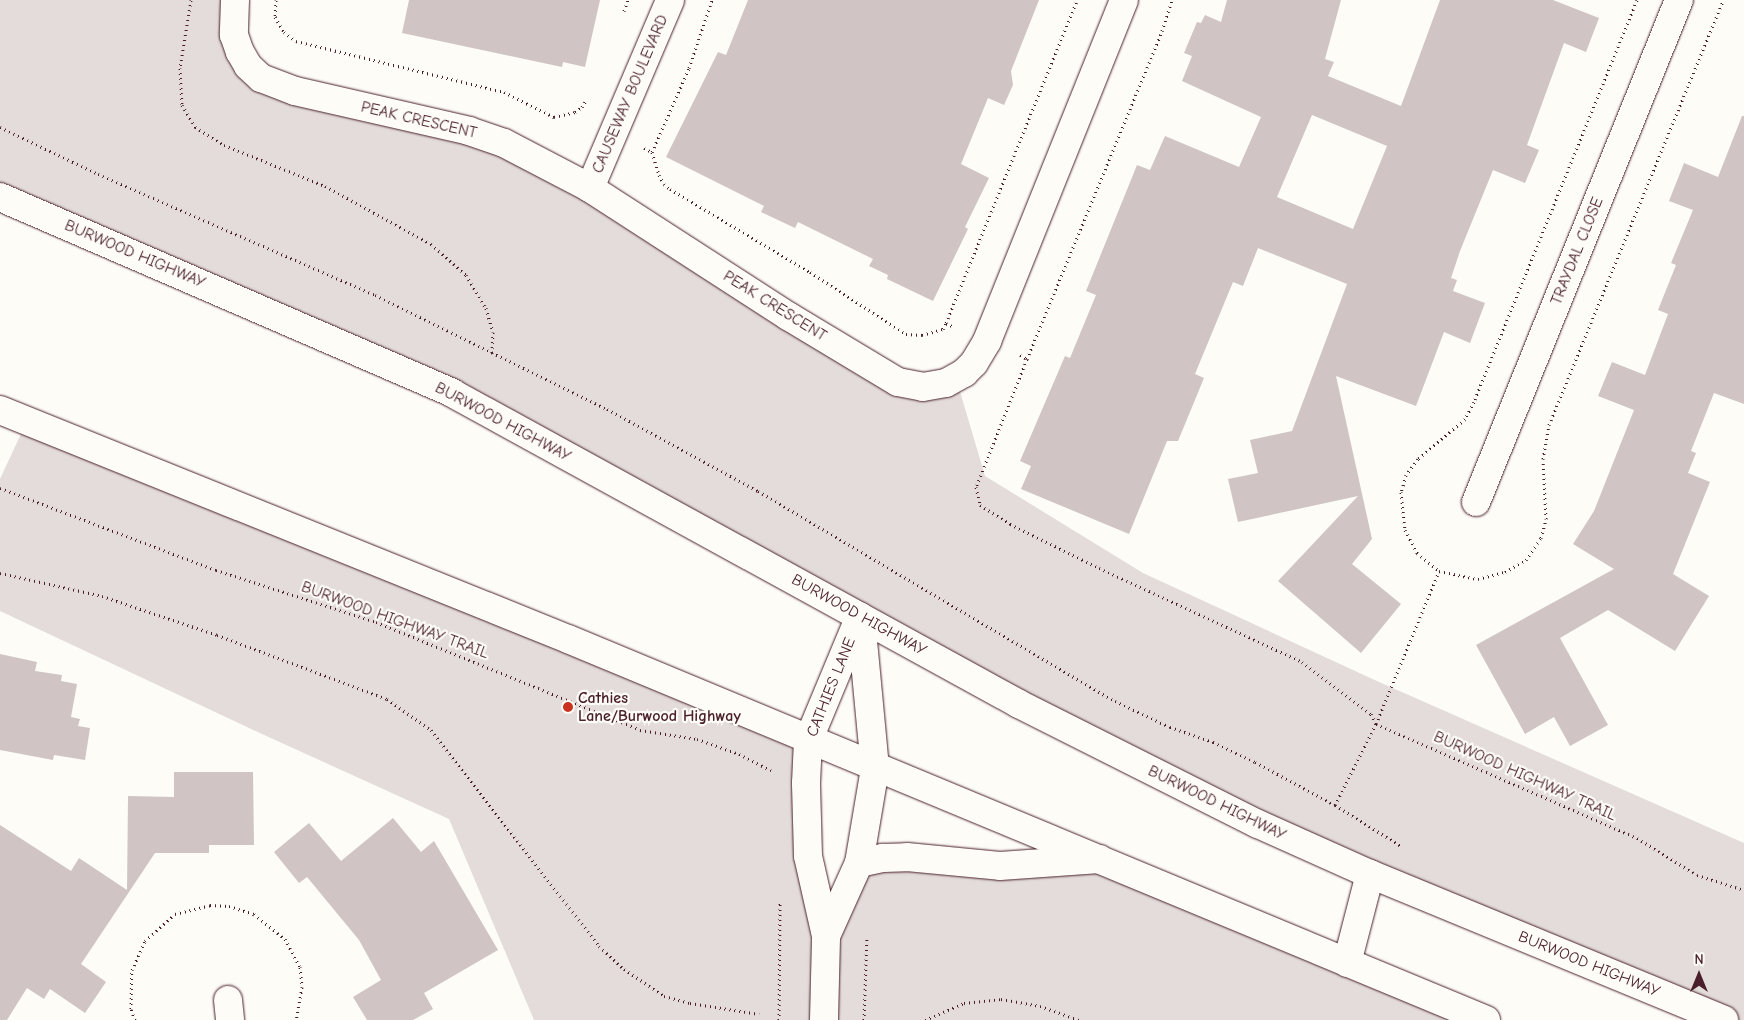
<!DOCTYPE html>
<html>
<head>
<meta charset="utf-8">
<style>
	body { margin:0 }
	#map { position:relative; width:1744px; height:1020px; overflow:hidden; background:#fdfcf7; font-family:"Comic Neue",sans-serif }
	div>[style] { position:absolute }
	.green>* { inset:0; background:#e3dcda }
	.building>* { inset:0; background:#d0c5c4 }
	.path>* { height:3px; margin-top:-1.5px; transform-origin:0; background:repeating-linear-gradient(90deg,#4a1f2b 0 1px,transparent 0 5px) }
	.roads { filter:drop-shadow(0 0 1px #4a1f2b) drop-shadow(0 0 1px #4a1f2b) }
	.minor>* { height:28px; margin:-14px; padding:0 14px; transform-origin:14px; border-radius:14px; background:#fdfcf7 }
	.tertiary>* { height:28px; margin:-14px; padding:0 14px; transform-origin:14px; border-radius:14px; background:#fdfcf7 }
	.trunk>* { height:28px; margin:-14px; padding:0 14px; transform-origin:14px; border-radius:14px; background:#fdfcf7 }
	.dots>* { width:14px; height:14px; translate:-50% -50%; box-sizing:border-box; border:2px solid #fdfcf7; border-radius:50% }
	span { translate:-50% -50%; white-space:nowrap; text-align:center; line-height:1.15; -webkit-text-stroke:4.5px #fdfcf7; paint-order:stroke }
	.street-label { font-size:16px; color:#4a1f2b }
	.poi-label { font-size:16px; color:#4a1f2b; font-weight:700 }
	.left { translate:0 -50%; text-align:left }
	.north { position:absolute; left:1674px; top:950px; width:50px; height:50px; -webkit-text-stroke:4px #fdfcf7; paint-order:stroke; rotate:0deg; font-size:14px; font-weight:700; line-height:20px; text-align:center; color:#4a1f2b }
	.north::after { content:''; display:block; margin:auto; width:18px; height:22px; background:#4a1f2b; clip-path:polygon(50% 0,100% 100%,50% 72%,0 100%) }
</style>
</head>
<body>
<div id="map">
	<div class="green">
		<div style="clip-path:polygon(0 0,235px 0,248px 66px,469px 131px,895px 380px,956px 378px,985px 476px,1143px 573px,1379px 682px,1744px 843px,1744px 1020px,1724px 1020px,1370px 874px,280px 316px,0 198px)"></div>
		<div style="clip-path:polygon(27px 421px,808px 741px,826px 935px,859px 863px,1096px 858px,1486px 1020px,534px 1020px,449px 819px,262px 734px,0 611px,0 479px)"></div>
	</div>
	<div class="building">
		<div style="clip-path:polygon(409px 0,600px 0,585px 67px,563px 62px,562px 67px,402px 33px)"></div>
		<div style="clip-path:polygon(748px 0,1039px 0,1011px 71px,1013px 85px,1004px 105px,988px 98px,961px 164px,989px 178px,965px 227px,968px 229px,933px 301px,887px 279px,888px 275px,869px 266px,873px 259px,798px 222px,795px 228px,761px 212px,764px 206px,666px 157px,718px 52px,726px 55px)"></div>
		<div style="clip-path:polygon(evenodd,1227px 0,1341px 0,1325px 59px,1334px 62px,1328px 76px,1401px 106px,1440px 0,1553px 0,1599px 18px,1586px 52px,1564px 43px,1527px 145px,1539px 150px,1525px 183px,1493px 170px,1460px 251px,1451px 278px,1457px 280px,1453px 291px,1485px 303px,1470px 343px,1444px 332px,1416px 406px,1336px 376px,1372px 539px,1352px 564px,1401px 604px,1361px 653px,1278px 581px,1358px 496px,1238px 522px,1228px 479px,1258px 473px,1250px 440px,1292px 431px,1347px 284px,1258px 248px,1243px 286px,1233px 282px,1195px 374px,1204px 378px,1178px 441px,1167px 441px,1129px 534px,1021px 489px,1031px 466px,1020px 461px,1065px 356px,1070px 358px,1096px 295px,1086px 291px,1137px 165px,1150px 170px,1165px 136px,1239px 167px,1261px 117px,1182px 81px,1192px 56px,1184px 53px,1197px 22px,1201px 23px,1205px 15px,1221px 22px,1227px 0,1312px 115px,1387px 146px,1353px 229px,1277px 197px,1312px 115px)"></div>
		<div style="clip-path:polygon(1742px 116px,1744px 116px,1744px 404px,1714px 393px,1691px 451px,1696px 453px,1688px 473px,1710px 482px,1673px 574px,1709px 596px,1675px 651px,1608px 610px,1560px 638px,1608px 725px,1570px 746px,1554px 717px,1525px 734px,1476px 645px,1614px 569px,1573px 544px,1594px 511px,1634px 410px,1598px 396px,1612px 362px,1645px 375px,1668px 314px,1658px 310px,1676px 265px,1671px 263px,1693px 210px,1669px 201px,1684px 163px,1718px 177px)"></div>
		<div style="clip-path:polygon(0 654px,37px 662px,35px 671px,62px 675px,61px 681px,77px 684px,71px 717px,80px 719px,78px 726px,90px 728px,85px 760px,54px 755px,53px 760px,0 750px)"></div>
		<div style="clip-path:polygon(174px 772px,253px 772px,254px 845px,209px 845px,209px 853px,155px 853px,81px 964px,106px 982px,85px 1013px,50px 989px,44px 999px,27px 988px,7px 1020px,0 1020px,0 825px,71px 871px,79px 858px,127px 890px,128px 796px,174px 797px)"></div>
		<div style="clip-path:polygon(393px 818px,421px 852px,434px 841px,498px 950px,424px 993px,433px 1009px,413px 1020px,367px 1020px,353px 997px,381px 980px,359px 940px,307px 877px,299px 883px,274px 852px,309px 823px,341px 861px)"></div>
	</div>
	<div class="path">
		<div style="left:191px;top:0;width:69px;rotate:99.2deg"></div>
		<div style="left:180px;top:68px;width:37px;rotate:87deg"></div>
		<div style="left:182px;top:105px;width:26px;rotate:59deg"></div>
		<div style="left:195px;top:127px;width:34px;rotate:32deg"></div>
		<div style="left:224px;top:145px;width:109px;rotate:22.1deg"></div>
		<div style="left:325px;top:186px;width:121px;rotate:28.7deg"></div>
		<div style="left:431px;top:244px;width:47px;rotate:41.5deg"></div>
		<div style="left:466px;top:275px;width:39px;rotate:59deg"></div>
		<div style="left:486px;top:308px;width:25px;rotate:74deg"></div>
		<div style="left:493px;top:332px;width:22px;rotate:93deg"></div>
		<div style="left:276px;top:0;width:17px;rotate:93deg"></div>
		<div style="left:275px;top:17px;width:17px;rotate:59deg"></div>
		<div style="left:284px;top:32px;width:15px;rotate:37deg"></div>
		<div style="left:296px;top:41px;width:214px;rotate:13.8deg"></div>
		<div style="left:504px;top:92px;width:56px;rotate:26.6deg"></div>
		<div style="left:554px;top:117px;width:22px;rotate:-13deg"></div>
		<div style="left:575px;top:112px;width:9px;rotate:-36deg"></div>
		<div style="left:582px;top:107px;width:6px;rotate:-59deg"></div>
		<div style="left:1637px;top:0;width:434px;rotate:112.1deg"></div>
		<div style="left:1474px;top:402px;width:19px;rotate:118deg"></div>
		<div style="left:1465px;top:419px;width:62px;rotate:139.6deg"></div>
		<div style="left:1418px;top:459px;width:20px;rotate:127deg"></div>
		<div style="left:1406px;top:475px;width:18px;rotate:106deg"></div>
		<div style="left:1401px;top:492px;width:38px;rotate:84deg"></div>
		<div style="left:1405px;top:530px;width:26px;rotate:62deg"></div>
		<div style="left:1417px;top:553px;width:28px;rotate:39deg"></div>
		<div style="left:1439px;top:571px;width:40px;rotate:12deg"></div>
		<div style="left:1478px;top:579px;width:28px;rotate:-15deg"></div>
		<div style="left:1505px;top:572px;width:24px;rotate:-30deg"></div>
		<div style="left:1526px;top:560px;width:27px;rotate:-56deg"></div>
		<div style="left:1541px;top:538px;width:20px;rotate:-75deg"></div>
		<div style="left:1546px;top:519px;width:60px;rotate:-92.9deg"></div>
		<div style="left:1543px;top:459px;width:35px;rotate:-80deg"></div>
		<div style="left:1549px;top:425px;width:459px;rotate:-67.7deg"></div>
		<div style="left:624px;top:11px;width:12px;rotate:-70deg"></div>
		<div style="left:0;top:127px;width:109px;rotate:25.6deg"></div>
		<div style="left:98px;top:174px;width:302px;rotate:23.6deg"></div>
		<div style="left:375px;top:295px;width:258px;rotate:26.2deg"></div>
		<div style="left:607px;top:409px;width:172px;rotate:28.5deg"></div>
		<div style="left:758px;top:491px;width:414px;rotate:30.5deg"></div>
		<div style="left:1115px;top:701px;width:61px;rotate:25.3deg"></div>
		<div style="left:1170px;top:727px;width:46px;rotate:19.2deg"></div>
		<div style="left:1213px;top:742px;width:47px;rotate:25.5deg"></div>
		<div style="left:1255px;top:762px;width:91px;rotate:28.3deg"></div>
		<div style="left:1335px;top:805px;width:78px;rotate:31.8deg"></div>
		<div style="left:644px;top:148px;width:9px;rotate:27deg"></div>
		<div style="left:652px;top:152px;width:24px;rotate:73deg"></div>
		<div style="left:659px;top:175px;width:10px;rotate:61deg"></div>
		<div style="left:664px;top:184px;width:8px;rotate:40deg"></div>
		<div style="left:670px;top:189px;width:163px;rotate:30.7deg"></div>
		<div style="left:810px;top:272px;width:114px;rotate:32.9deg"></div>
		<div style="left:906px;top:334px;width:16px;rotate:4deg"></div>
		<div style="left:922px;top:335px;width:22px;rotate:-16deg"></div>
		<div style="left:943px;top:329px;width:7px;rotate:-63deg"></div>
		<div style="left:946px;top:323px;width:9px;rotate:27deg"></div>
		<div style="left:652px;top:152px;width:92px;rotate:-66.2deg"></div>
		<div style="left:689px;top:68px;width:72px;rotate:-71.3deg"></div>
		<div style="left:946px;top:323px;width:349px;rotate:-67.9deg"></div>
		<div style="left:1020px;top:355px;width:8px;rotate:30deg"></div>
		<div style="left:1027px;top:359px;width:138px;rotate:111.7deg"></div>
		<div style="left:976px;top:487px;width:18px;rotate:77deg"></div>
		<div style="left:980px;top:505px;width:36px;rotate:32deg"></div>
		<div style="left:1010px;top:524px;width:99px;rotate:26.3deg"></div>
		<div style="left:1099px;top:568px;width:224px;rotate:24.8deg"></div>
		<div style="left:1302px;top:662px;width:86px;rotate:37deg"></div>
		<div style="left:1371px;top:714px;width:11px;rotate:63deg"></div>
		<div style="left:1027px;top:359px;width:355px;rotate:-67.6deg"></div>
		<div style="left:1162px;top:31px;width:33px;rotate:-72deg"></div>
		<div style="left:0;top:488px;width:231px;rotate:20.8deg"></div>
		<div style="left:216px;top:570px;width:168px;rotate:18deg"></div>
		<div style="left:376px;top:622px;width:285px;rotate:22.2deg"></div>
		<div style="left:640px;top:730px;width:58px;rotate:9deg"></div>
		<div style="left:697px;top:739px;width:45px;rotate:19.7deg"></div>
		<div style="left:739px;top:754px;width:36px;rotate:27deg"></div>
		<div style="left:0;top:573px;width:105px;rotate:12.7deg"></div>
		<div style="left:102px;top:596px;width:121px;rotate:18.7deg"></div>
		<div style="left:217px;top:635px;width:182px;rotate:20.6deg"></div>
		<div style="left:387px;top:699px;width:54px;rotate:35.2deg"></div>
		<div style="left:431px;top:730px;width:274px;rotate:52.1deg"></div>
		<div style="left:599px;top:946px;width:34px;rotate:43deg"></div>
		<div style="left:624px;top:969px;width:48px;rotate:34deg"></div>
		<div style="left:664px;top:996px;width:27px;rotate:15deg"></div>
		<div style="left:690px;top:1003px;width:70px;rotate:9.1deg"></div>
		<div style="left:1376px;top:724px;width:165px;rotate:-67.6deg"></div>
		<div style="left:1335px;top:805px;width:91px;rotate:-63.2deg"></div>
		<div style="left:1376px;top:724px;width:285px;rotate:23.6deg"></div>
		<div style="left:1637px;top:838px;width:70px;rotate:31.7deg"></div>
		<div style="left:1697px;top:875px;width:49px;rotate:17.7deg"></div>
		<div style="left:135px;top:1020px;width:12px;rotate:-110deg"></div>
		<div style="left:131px;top:1009px;width:39px;rotate:-89deg"></div>
		<div style="left:132px;top:970px;width:32px;rotate:-66deg"></div>
		<div style="left:145px;top:941px;width:40px;rotate:-42deg"></div>
		<div style="left:175px;top:914px;width:36px;rotate:-14deg"></div>
		<div style="left:210px;top:905px;width:19px;rotate:3deg"></div>
		<div style="left:229px;top:906px;width:26px;rotate:18deg"></div>
		<div style="left:254px;top:914px;width:40px;rotate:39deg"></div>
		<div style="left:285px;top:939px;width:32px;rotate:62deg"></div>
		<div style="left:300px;top:967px;width:20px;rotate:84deg"></div>
		<div style="left:302px;top:987px;width:34px;rotate:100deg"></div>
		<div style="left:779px;top:1020px;width:119px;rotate:-89.5deg"></div>
		<div style="left:864px;top:1020px;width:84px;rotate:-88deg"></div>
		<div style="left:925px;top:1020px;width:43px;rotate:-23.6deg"></div>
		<div style="left:964px;top:1003px;width:37px;rotate:-6deg"></div>
		<div style="left:1001px;top:999px;width:40px;rotate:10deg"></div>
		<div style="left:1040px;top:1006px;width:41px;rotate:19.7deg"></div>
	</div>
	<div class="roads">
		<div class="minor">
			<div style="left:235px;top:0;width:35px;rotate:92deg"></div>
			<div style="left:234px;top:35px;width:18px;rotate:71deg"></div>
			<div style="left:240px;top:52px;width:16px;rotate:60deg"></div>
			<div style="left:248px;top:66px;width:18px;rotate:43deg"></div>
			<div style="left:261px;top:78px;width:36px;rotate:21deg"></div>
			<div style="left:295px;top:91px;width:179px;rotate:12.9deg"></div>
			<div style="left:469px;top:131px;width:37px;rotate:19deg"></div>
			<div style="left:504px;top:143px;width:97px;rotate:27.6deg"></div>
			<div style="left:590px;top:188px;width:236px;rotate:32.9deg"></div>
			<div style="left:788px;top:316px;width:128px;rotate:31deg"></div>
			<div style="left:898px;top:382px;width:25px;rotate:11deg"></div>
			<div style="left:923px;top:387px;width:23px;rotate:-10deg"></div>
			<div style="left:946px;top:383px;width:21px;rotate:-29deg"></div>
			<div style="left:964px;top:373px;width:14px;rotate:-45deg"></div>
			<div style="left:974px;top:363px;width:26px;rotate:-59deg"></div>
			<div style="left:987px;top:341px;width:367px;rotate:-68.1deg"></div>
			<div style="left:590px;top:188px;width:204px;rotate:-66.9deg"></div>
			<div style="left:1476px;top:502px;width:541px;rotate:-67.98deg"></div>
			<div style="left:228px;top:1000px;width:20px;rotate:84deg"></div>
		</div>
		<div class="tertiary">
			<div style="left:859px;top:863px;width:25px;rotate:-12deg"></div>
			<div style="left:883px;top:858px;width:24px;rotate:-2deg"></div>
			<div style="left:907px;top:857px;width:93px;rotate:5.5deg"></div>
			<div style="left:1000px;top:866px;width:100px;rotate:-4deg"></div>
			<div style="left:826px;top:936px;width:80px;rotate:-65.7deg"></div>
			<div style="left:859px;top:863px;width:96px;rotate:-80.4deg"></div>
			<div style="left:875px;top:768px;width:149px;rotate:-95.4deg"></div>
			<div style="left:824px;top:1020px;width:84px;rotate:-88.6deg"></div>
			<div style="left:826px;top:936px;width:82px;rotate:-102.7deg"></div>
			<div style="left:808px;top:856px;width:73px;rotate:-91.6deg"></div>
			<div style="left:806px;top:783px;width:42px;rotate:-87.3deg"></div>
			<div style="left:808px;top:741px;width:135px;rotate:-67.4deg"></div>
		</div>
		<div class="trunk">
			<div style="left:0;top:197px;width:493px;rotate:23.4deg"></div>
			<div style="left:452px;top:393px;width:647px;rotate:28.74deg"></div>
			<div style="left:1019px;top:704px;width:267px;rotate:26.7deg"></div>
			<div style="left:1258px;top:824px;width:123px;rotate:24.1deg"></div>
			<div style="left:1370px;top:874px;width:383px;rotate:22.4deg"></div>
			<div style="left:0;top:410px;width:612px;rotate:21.96deg"></div>
			<div style="left:568px;top:639px;width:994px;rotate:22.54deg"></div>
			<div style="left:1347px;top:963px;width:92px;rotate:-75.5deg"></div>
		</div>
	</div>
	<div class="dots">
		<div style="left:568px;top:707px;background:#c8321e"></div>
	</div>
	<div class="street-label">
		<span style="left:630px;top:94px;rotate:-67deg">CAUSEWAY BOULEVARD</span>
		<span style="left:419px;top:120px;rotate:13deg">PEAK CRESCENT</span>
		<span style="left:1577px;top:251px;rotate:-68deg">TRAYDAL CLOSE</span>
		<span style="left:135px;top:254px;rotate:23deg">BURWOOD HIGHWAY</span>
		<span style="left:775px;top:306px;rotate:32deg">PEAK CRESCENT</span>
		<span style="left:503px;top:422px;rotate:28deg">BURWOOD HIGHWAY</span>
		<span style="left:859px;top:615px;rotate:29deg">BURWOOD HIGHWAY</span>
		<span style="left:395px;top:620px;rotate:20deg">BURWOOD HIGHWAY TRAIL</span>
		<span style="left:831px;top:687px;rotate:-68deg">CATHIES LANE</span>
		<span style="left:1525px;top:776px;rotate:24deg">BURWOOD HIGHWAY TRAIL</span>
		<span style="left:1217px;top:803px;rotate:26deg">BURWOOD HIGHWAY</span>
		<span style="left:1589px;top:964px;rotate:22deg">BURWOOD HIGHWAY</span>
	</div>
	<div class="poi-label">
		<span class="left" style="left:578px;top:707px">Cathies<br>Lane/Burwood Highway</span>
	</div>
	<div class="north">N</div>
</div>
</body>
</html>
